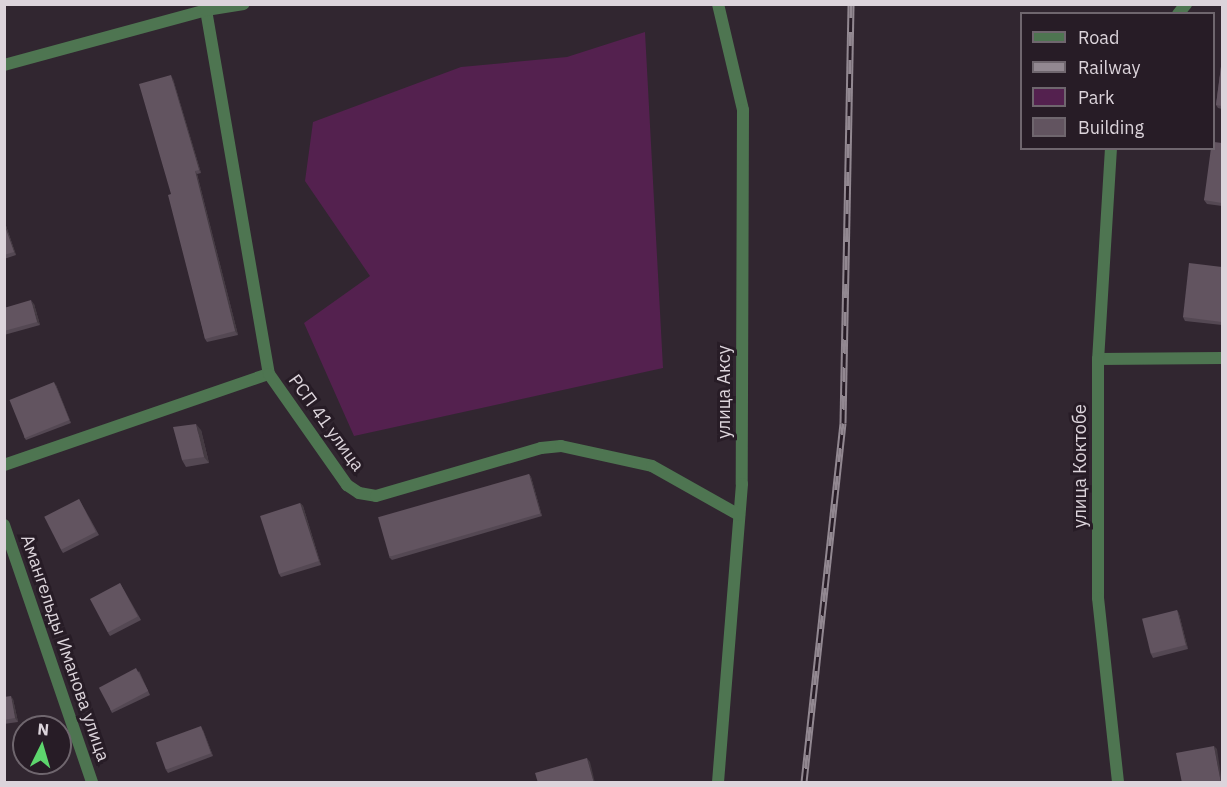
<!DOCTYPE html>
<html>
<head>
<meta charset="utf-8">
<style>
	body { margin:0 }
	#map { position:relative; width:1227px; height:787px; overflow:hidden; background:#312630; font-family:"IBM Plex Sans",sans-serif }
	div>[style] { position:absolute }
	.green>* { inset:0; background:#54214f }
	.service>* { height:12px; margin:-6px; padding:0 6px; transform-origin:6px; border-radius:6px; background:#4e7551 }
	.minor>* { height:12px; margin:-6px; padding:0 6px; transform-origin:6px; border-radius:6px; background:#4e7551 }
	.rail>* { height:7px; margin-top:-3.5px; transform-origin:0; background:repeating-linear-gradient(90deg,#271c26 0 14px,#928891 0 28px); box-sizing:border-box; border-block:2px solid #928891 }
	.wall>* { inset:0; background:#544853 }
	.shaded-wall>* { inset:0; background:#453b43 }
	.building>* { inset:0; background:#625460; transform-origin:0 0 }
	span { translate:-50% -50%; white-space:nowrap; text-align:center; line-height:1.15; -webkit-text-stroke:6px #271c26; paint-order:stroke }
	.street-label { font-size:18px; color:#dcd4db }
	.frame { position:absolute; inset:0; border:6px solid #dcd4db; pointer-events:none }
	.legend { position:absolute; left:1020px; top:12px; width:195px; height:138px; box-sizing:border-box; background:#271c26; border:2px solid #6f666e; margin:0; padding:8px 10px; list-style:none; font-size:18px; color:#dcd4db }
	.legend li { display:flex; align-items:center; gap:12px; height:30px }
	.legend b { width:30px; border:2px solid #6f666e }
	.north { position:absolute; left:12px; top:715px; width:60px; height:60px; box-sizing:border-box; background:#271c26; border:2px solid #6f666e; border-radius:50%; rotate:5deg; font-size:16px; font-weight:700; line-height:24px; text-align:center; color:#dcd4db }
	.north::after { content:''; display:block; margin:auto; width:21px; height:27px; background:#5dd56d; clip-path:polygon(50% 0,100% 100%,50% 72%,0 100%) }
</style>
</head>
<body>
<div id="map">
	<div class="green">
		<div style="clip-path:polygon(645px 32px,663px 368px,354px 436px,304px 323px,370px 276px,305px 181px,313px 122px,461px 67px,567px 57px)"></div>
	</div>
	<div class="service">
		<div style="left:1098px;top:359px;width:124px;rotate:-0.5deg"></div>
		<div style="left:4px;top:465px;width:280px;rotate:-19deg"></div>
	</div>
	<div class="minor">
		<div style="left:718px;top:4px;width:109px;rotate:76.7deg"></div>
		<div style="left:743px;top:110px;width:374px;rotate:90.2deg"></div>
		<div style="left:742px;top:484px;width:299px;rotate:94.6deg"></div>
		<div style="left:206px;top:10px;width:369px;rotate:80.2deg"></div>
		<div style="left:269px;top:374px;width:136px;rotate:54.9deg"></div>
		<div style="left:347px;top:485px;width:14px;rotate:34deg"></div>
		<div style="left:359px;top:493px;width:17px;rotate:10deg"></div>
		<div style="left:376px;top:496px;width:172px;rotate:-16.2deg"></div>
		<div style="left:541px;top:448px;width:20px;rotate:-6deg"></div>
		<div style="left:561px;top:446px;width:93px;rotate:12.4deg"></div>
		<div style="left:652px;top:466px;width:100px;rotate:29.4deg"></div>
		<div style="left:1178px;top:14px;width:13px;rotate:-51deg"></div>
		<div style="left:4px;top:65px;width:209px;rotate:-15.2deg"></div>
		<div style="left:206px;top:10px;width:38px;rotate:-9deg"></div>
		<div style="left:1111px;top:148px;width:211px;rotate:93.5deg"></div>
		<div style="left:1098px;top:359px;width:239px;rotate:90deg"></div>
		<div style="left:1098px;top:598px;width:185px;rotate:83.8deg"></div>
		<div style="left:4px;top:525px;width:272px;rotate:71.1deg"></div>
	</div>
	<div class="rail">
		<div style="left:804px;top:782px;width:361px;rotate:-83.8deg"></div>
		<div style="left:843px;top:423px;width:419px;rotate:-88.9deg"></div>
	</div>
	<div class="wall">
		<div style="clip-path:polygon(1222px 59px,1222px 109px,1218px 108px,1216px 105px)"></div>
		<div style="clip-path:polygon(173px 79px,201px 173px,197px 174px,238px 335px,207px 342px,205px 339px,171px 194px)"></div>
		<div style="clip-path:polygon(1222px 143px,1222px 206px,1207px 204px,1204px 200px)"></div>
		<div style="clip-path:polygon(4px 220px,16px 255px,4px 259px)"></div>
		<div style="clip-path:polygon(1222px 267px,1222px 325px,1185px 321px,1183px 317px)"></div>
		<div style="clip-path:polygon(34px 304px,40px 325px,4px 335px,4px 308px)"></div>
		<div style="clip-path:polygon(56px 385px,71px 423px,26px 440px,24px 437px)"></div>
		<div style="clip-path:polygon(201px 430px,209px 463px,186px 467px,182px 460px)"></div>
		<div style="clip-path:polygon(529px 474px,531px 477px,542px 516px,392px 560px,389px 557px)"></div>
		<div style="clip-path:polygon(79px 499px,99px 535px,63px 553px,61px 550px)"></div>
		<div style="clip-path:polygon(300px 503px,303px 506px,321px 565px,281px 577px,279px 574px)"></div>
		<div style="clip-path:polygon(120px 583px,141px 620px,110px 636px,108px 633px)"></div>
		<div style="clip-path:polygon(1177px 610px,1179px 614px,1188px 649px,1153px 658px,1151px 654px)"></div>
		<div style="clip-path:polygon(139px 671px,150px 695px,112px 713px,110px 709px)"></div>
		<div style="clip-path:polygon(4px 697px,13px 699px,18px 722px,4px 724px)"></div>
		<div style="clip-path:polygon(203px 730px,213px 756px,168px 773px,166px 770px)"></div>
	</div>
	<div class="shaded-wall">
		<div style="clip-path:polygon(171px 75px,173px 79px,201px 173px,199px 170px)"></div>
		<div style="clip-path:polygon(195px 171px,197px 174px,238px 335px,235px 331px)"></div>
		<div style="clip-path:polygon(4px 220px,16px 255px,14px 252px,4px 224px)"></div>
		<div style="clip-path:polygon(31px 300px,34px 304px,40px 325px,37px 322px)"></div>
		<div style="clip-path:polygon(54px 382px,56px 385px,71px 423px,69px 420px)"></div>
		<div style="clip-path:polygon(196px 424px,201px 430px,209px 463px,204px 457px)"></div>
		<div style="clip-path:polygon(529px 474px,531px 477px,542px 516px,540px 513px)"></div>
		<div style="clip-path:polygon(300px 503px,303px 506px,321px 565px,319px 561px)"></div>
		<div style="clip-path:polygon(1177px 610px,1179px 614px,1188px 649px,1186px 645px)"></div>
		<div style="clip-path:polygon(11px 696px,13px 699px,18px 722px,15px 718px)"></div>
		<div style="clip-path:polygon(201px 726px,203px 730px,213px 756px,211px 753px)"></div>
		<div style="clip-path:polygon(1214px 746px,1217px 749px,1222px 783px,1221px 783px)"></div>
		<div style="clip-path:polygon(587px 758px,590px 762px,595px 783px,594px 783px)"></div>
	</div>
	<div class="building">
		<div style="clip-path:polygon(1222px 59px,1222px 106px,1216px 105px)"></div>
		<div style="clip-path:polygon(171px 75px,199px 170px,195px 171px,235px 331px,205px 339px,168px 195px,171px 194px,139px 84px)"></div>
		<div style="clip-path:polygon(1214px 142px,1222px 143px,1222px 203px,1204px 200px,1211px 148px,1214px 148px)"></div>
		<div style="clip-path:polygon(4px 224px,14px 252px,4px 255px)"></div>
		<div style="clip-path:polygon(1189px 263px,1222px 267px,1222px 322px,1183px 317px)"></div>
		<div style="clip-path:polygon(31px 300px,37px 322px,4px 331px,4px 308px)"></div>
		<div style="left:54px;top:382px;width:41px;height:48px;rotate:68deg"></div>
		<div style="clip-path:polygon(196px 424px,204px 457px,182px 460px,173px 427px)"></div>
		<div style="left:529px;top:474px;width:41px;height:157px;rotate:74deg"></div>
		<div style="left:79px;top:499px;width:37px;height:39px;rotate:63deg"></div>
		<div style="left:300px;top:503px;width:61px;height:42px;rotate:72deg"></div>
		<div style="left:120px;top:583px;width:38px;height:34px;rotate:62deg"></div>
		<div style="left:1177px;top:610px;width:36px;height:36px;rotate:76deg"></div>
		<div style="left:136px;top:668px;width:26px;height:42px;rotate:62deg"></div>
		<div style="clip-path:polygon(11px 696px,15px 718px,4px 720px,4px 697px)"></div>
		<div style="left:201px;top:726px;width:29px;height:48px;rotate:70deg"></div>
		<div style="clip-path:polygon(1214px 746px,1221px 783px,1182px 783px,1176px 753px)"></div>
		<div style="clip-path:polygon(587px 758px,594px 783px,538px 783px,535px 773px)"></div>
	</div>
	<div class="street-label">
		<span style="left:724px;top:392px;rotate:-90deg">улица Аксу</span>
		<span style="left:326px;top:423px;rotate:54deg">РСП 41 улица</span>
		<span style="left:1080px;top:466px;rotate:-90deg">улица Коктобе</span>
		<span style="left:65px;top:648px;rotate:71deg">Амангельды Иманова улица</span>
	</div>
	<div class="frame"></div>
	<ul class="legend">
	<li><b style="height:8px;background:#4e7551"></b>Road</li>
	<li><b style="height:8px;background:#928891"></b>Railway</li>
	<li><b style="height:16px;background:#54214f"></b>Park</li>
	<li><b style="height:16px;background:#625460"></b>Building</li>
	</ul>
	<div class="north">N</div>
</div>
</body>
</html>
